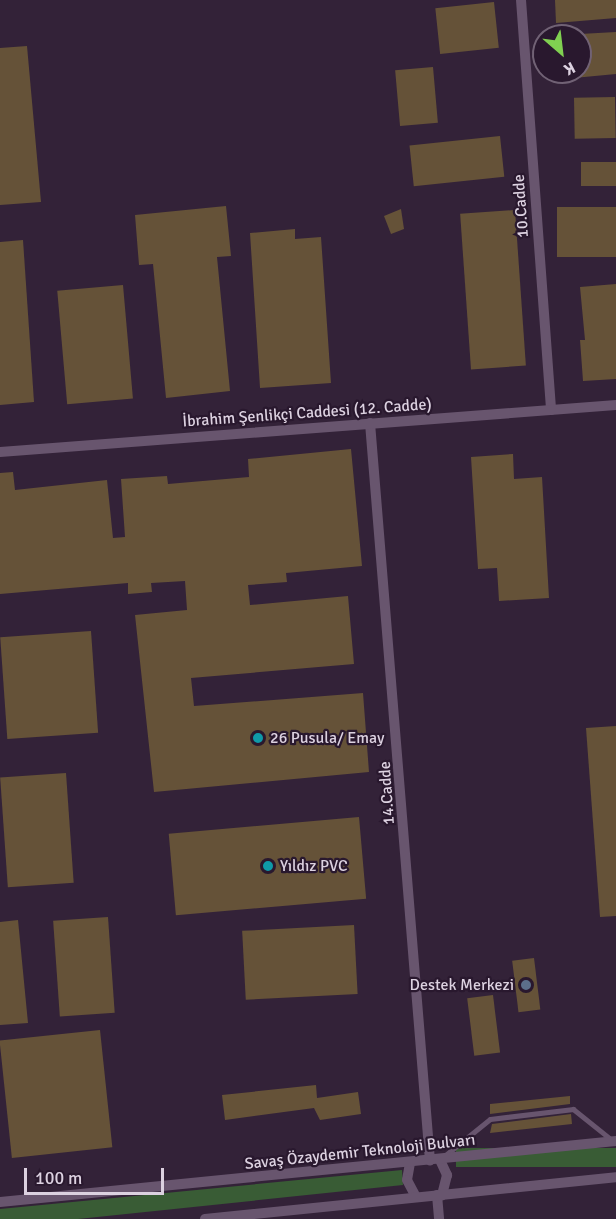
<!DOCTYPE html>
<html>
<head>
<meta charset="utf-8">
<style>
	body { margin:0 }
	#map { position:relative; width:616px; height:1219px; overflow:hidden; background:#332238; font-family:Signika,sans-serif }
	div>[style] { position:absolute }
	.green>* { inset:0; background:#395c35; transform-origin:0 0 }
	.building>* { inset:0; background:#655238; transform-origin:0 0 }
	.service>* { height:5px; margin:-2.5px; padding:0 2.5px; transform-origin:2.5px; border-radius:2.5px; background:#68556e }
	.minor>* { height:10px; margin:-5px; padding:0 5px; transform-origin:5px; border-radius:5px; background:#68556e }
	.dots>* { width:16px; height:16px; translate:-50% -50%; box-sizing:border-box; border:3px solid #29182e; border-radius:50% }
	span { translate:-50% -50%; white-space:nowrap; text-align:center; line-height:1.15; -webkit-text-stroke:4.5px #29182e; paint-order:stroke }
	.street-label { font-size:16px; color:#dcd1e0 }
	.poi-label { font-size:16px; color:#dcd1e0 }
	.left { translate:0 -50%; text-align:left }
	.right { translate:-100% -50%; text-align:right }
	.north { position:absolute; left:532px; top:24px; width:60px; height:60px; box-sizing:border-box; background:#29182e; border:2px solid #716275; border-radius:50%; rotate:152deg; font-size:16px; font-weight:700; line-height:24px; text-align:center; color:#dcd1e0 }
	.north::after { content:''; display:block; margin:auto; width:21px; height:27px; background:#80d051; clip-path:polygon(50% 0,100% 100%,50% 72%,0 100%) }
	.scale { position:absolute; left:24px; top:1168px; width:140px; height:27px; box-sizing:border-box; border:3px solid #dcd1e0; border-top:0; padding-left:8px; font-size:18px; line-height:21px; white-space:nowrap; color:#dcd1e0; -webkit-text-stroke:4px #29182e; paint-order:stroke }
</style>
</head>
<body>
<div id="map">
	<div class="green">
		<div style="left:616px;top:1148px;width:19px;height:160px;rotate:90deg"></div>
		<div style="clip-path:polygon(402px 1170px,403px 1185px,78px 1219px,0 1219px,0 1209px)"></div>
	</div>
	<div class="building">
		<div style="clip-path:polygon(555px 0,616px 0,616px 18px,556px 23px)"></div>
		<div style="left:494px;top:2px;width:46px;height:59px;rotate:84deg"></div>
		<div style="clip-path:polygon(616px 32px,616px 74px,563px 79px,562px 72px,580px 72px,580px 34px)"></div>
		<div style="clip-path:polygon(27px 46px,41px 202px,0 205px,0 48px)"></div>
		<div style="left:433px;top:67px;width:56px;height:38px;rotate:85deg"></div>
		<div style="left:615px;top:97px;width:41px;height:41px;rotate:89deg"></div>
		<div style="left:500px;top:136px;width:41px;height:91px;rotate:84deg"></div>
		<div style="left:616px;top:162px;width:24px;height:35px;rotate:90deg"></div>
		<div style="clip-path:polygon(226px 206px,231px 256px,217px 257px,230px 391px,166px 398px,153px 264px,139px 265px,135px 215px)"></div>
		<div style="left:616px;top:207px;width:50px;height:59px;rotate:90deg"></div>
		<div style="clip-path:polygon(401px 209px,404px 229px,391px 234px,384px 216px)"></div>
		<div style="left:515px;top:210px;width:156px;height:55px;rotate:86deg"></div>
		<div style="clip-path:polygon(295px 229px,295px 239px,321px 237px,331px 383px,260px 388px,250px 233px)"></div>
		<div style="clip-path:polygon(23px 240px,34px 402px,0 405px,0 242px)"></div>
		<div style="clip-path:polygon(616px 284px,616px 379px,583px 381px,580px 340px,585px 340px,580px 287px)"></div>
		<div style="left:123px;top:285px;width:114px;height:66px;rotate:85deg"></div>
		<div style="clip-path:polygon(351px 449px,362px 566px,286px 573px,287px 582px,248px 585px,250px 605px,348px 596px,354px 664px,191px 678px,194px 706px,363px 693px,369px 772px,154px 792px,135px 615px,187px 610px,185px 581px,151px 583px,152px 592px,128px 594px,128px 583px,0 594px,0 473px,13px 472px,15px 490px,107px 480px,113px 538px,125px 537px,121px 479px,167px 476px,168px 484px,249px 477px,248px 459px)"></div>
		<div style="clip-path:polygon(513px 454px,514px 479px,542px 477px,549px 598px,499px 601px,497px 568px,478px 569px,471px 457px)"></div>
		<div style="left:91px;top:631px;width:102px;height:91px;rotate:86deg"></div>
		<div style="clip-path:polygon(616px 726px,616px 916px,600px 917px,586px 728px)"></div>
		<div style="left:66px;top:773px;width:110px;height:66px;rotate:86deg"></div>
		<div style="left:359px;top:817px;width:82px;height:191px;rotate:85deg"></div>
		<div style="left:108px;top:917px;width:96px;height:55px;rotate:86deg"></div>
		<div style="clip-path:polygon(18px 920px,28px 1023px,0 1025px,0 922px)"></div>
		<div style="left:354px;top:925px;width:69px;height:112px;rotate:87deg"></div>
		<div style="left:534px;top:958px;width:52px;height:22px;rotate:83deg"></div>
		<div style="left:493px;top:995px;width:58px;height:26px;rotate:83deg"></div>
		<div style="left:100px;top:1030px;width:118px;height:101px;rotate:84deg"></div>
		<div style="clip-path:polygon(316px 1085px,317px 1098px,358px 1092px,361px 1114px,320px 1120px,314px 1108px,225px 1120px,222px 1095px)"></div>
		<div style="clip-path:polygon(570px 1096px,570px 1104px,490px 1114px,490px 1104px)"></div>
		<div style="clip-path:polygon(571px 1114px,572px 1124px,490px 1133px,492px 1124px)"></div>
	</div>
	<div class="service">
		<div style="left:443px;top:1157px;width:60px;rotate:-39deg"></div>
		<div style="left:490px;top:1119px;width:84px;rotate:-6.9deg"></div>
		<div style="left:573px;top:1109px;width:51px;rotate:38.7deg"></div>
	</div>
	<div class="minor">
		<div style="left:521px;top:0;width:411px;rotate:85.8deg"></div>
		<div style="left:370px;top:423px;width:740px;rotate:85.35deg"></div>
		<div style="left:0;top:452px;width:618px;rotate:-4.36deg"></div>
		<div style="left:440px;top:1160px;width:17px;rotate:65deg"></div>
		<div style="left:447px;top:1175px;width:21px;rotate:104deg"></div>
		<div style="left:410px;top:1163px;width:17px;rotate:100deg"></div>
		<div style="left:407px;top:1180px;width:19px;rotate:62deg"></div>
		<div style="left:437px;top:1195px;width:24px;rotate:85deg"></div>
		<div style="left:0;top:1202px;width:619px;rotate:-5.66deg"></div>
		<div style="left:205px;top:1219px;width:413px;rotate:-5.8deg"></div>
	</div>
	<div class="dots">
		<div style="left:258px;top:738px;background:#0f9aa8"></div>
		<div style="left:268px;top:866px;background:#0f9aa8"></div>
		<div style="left:526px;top:985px;background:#5c6f8a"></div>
	</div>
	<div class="street-label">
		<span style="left:521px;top:206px;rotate:-94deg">10.Cadde</span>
		<span style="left:307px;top:413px;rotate:-4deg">İbrahim Şenlikçi Caddesi (12. Cadde)</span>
		<span style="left:387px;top:793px;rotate:-94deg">14.Cadde</span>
		<span style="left:360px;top:1152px;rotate:-6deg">Savaş Özaydemir Teknoloji Bulvarı</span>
	</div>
	<div class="poi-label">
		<span class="left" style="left:270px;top:738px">26 Pusula/ Emay</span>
		<span class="left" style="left:280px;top:866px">Yıldız PVC</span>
		<span class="right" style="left:514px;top:985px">Destek Merkezi</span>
	</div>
	<div class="north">K</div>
	<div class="scale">100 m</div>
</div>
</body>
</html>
